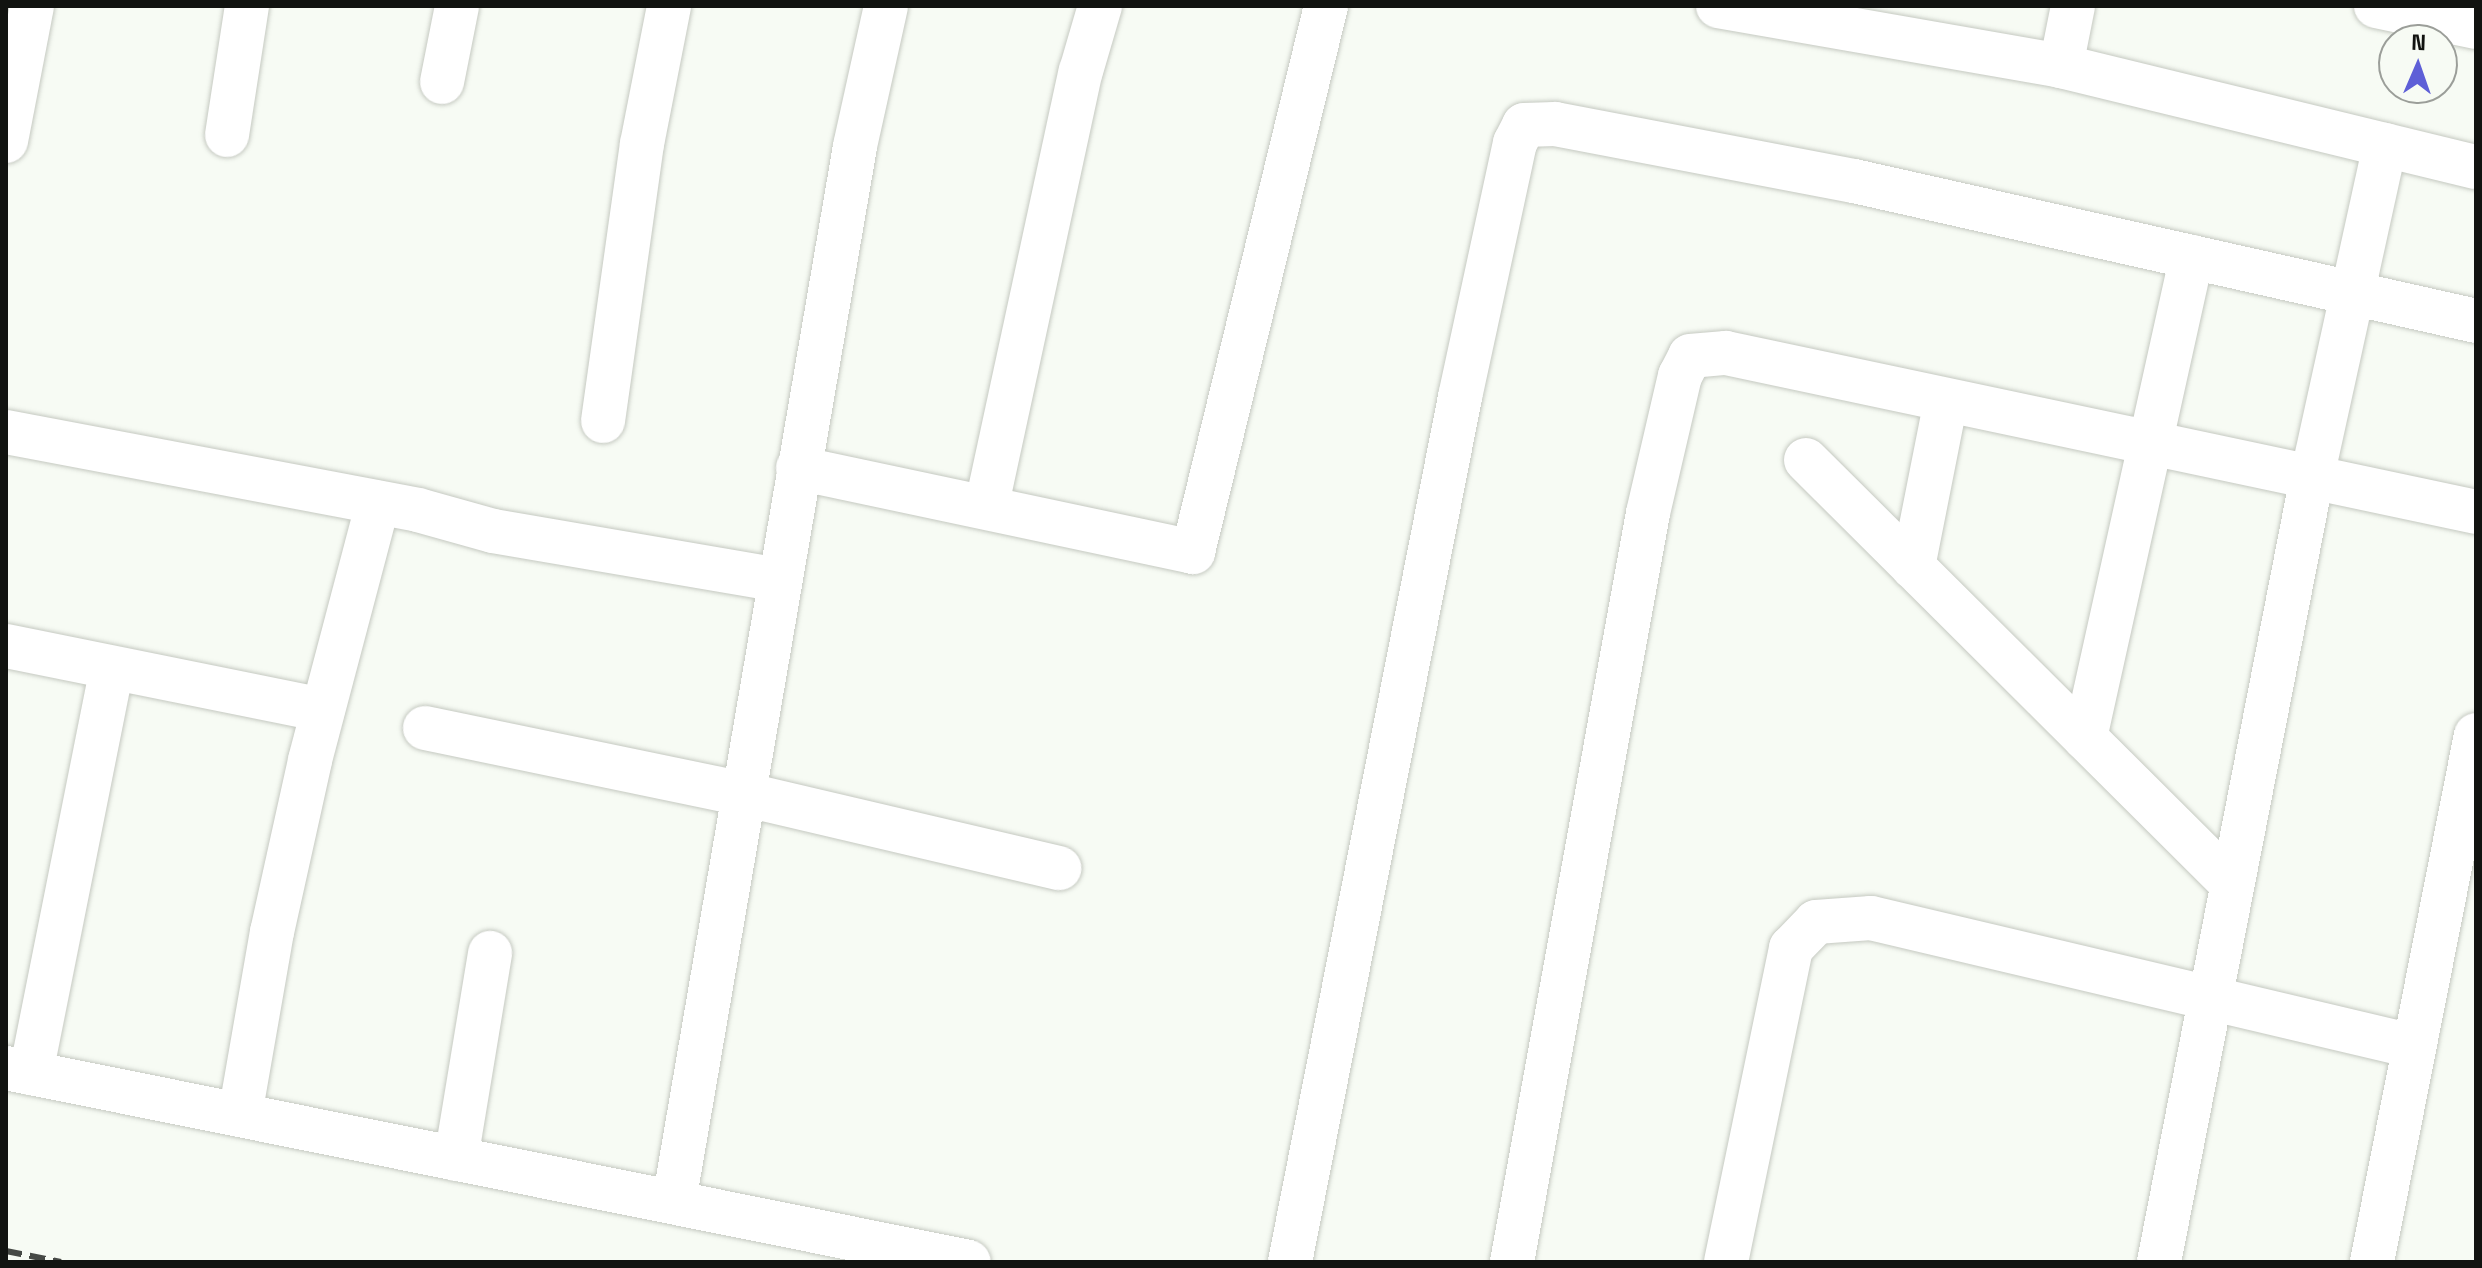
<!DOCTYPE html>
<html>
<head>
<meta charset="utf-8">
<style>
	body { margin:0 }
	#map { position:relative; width:2482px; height:1268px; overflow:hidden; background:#f7fbf4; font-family:"Space Grotesk",sans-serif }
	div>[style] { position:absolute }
	.roads { filter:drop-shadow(0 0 2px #c5c9c1) drop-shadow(0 0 2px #c5c9c1) }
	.minor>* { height:44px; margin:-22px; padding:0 22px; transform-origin:22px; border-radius:22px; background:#fff }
	.tertiary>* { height:44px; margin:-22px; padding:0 22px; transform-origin:22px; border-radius:22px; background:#fff }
	.rail>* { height:6px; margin-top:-3px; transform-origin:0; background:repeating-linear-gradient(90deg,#464945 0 16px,transparent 0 24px) }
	span { translate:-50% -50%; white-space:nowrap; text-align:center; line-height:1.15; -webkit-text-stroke:6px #f7fbf4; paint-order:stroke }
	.frame { position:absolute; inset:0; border:8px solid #111310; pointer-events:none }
	.north { position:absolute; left:2378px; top:24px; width:80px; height:80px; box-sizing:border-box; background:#f7fbf4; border:2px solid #9b9e99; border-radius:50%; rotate:2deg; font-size:22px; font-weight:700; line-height:32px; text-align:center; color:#111310 }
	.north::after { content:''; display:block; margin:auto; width:28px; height:36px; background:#5e5fd7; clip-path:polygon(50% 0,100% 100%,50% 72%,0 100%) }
</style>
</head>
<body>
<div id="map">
	<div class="roads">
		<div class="minor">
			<div style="left:1718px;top:6px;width:348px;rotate:9.9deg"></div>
			<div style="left:2061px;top:66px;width:427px;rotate:13.7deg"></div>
			<div style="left:2376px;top:6px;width:102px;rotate:11.9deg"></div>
			<div style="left:2061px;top:66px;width:61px;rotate:-78.7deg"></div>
			<div style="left:442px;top:82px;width:77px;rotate:-78.8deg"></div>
			<div style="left:227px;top:135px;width:131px;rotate:-81.2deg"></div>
			<div style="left:6px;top:141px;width:137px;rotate:-79.1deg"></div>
			<div style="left:603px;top:421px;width:280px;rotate:-82deg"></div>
			<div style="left:642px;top:144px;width:141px;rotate:-78.9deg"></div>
			<div style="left:6px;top:432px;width:419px;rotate:10.7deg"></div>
			<div style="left:418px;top:510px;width:78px;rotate:15.6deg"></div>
			<div style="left:493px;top:531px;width:290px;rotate:9.7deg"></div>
			<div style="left:1806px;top:460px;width:601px;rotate:44.87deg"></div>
			<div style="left:798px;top:468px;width:404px;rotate:12deg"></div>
			<div style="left:1193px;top:552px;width:562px;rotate:-76.31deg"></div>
			<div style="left:987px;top:504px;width:443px;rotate:-77.8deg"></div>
			<div style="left:1081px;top:71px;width:68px;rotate:-73.7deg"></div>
			<div style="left:1913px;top:567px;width:170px;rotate:-78.8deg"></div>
			<div style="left:6px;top:646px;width:323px;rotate:11.4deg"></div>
			<div style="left:425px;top:728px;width:325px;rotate:11.7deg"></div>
			<div style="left:743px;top:794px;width:325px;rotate:13.2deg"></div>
			<div style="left:2085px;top:738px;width:493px;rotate:-77.5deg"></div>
			<div style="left:31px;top:1073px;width:410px;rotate:-78.7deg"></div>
			<div style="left:240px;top:1115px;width:186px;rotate:-80.1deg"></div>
			<div style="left:272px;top:932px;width:176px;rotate:-77.5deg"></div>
			<div style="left:310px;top:760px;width:266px;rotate:-75.2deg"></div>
			<div style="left:456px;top:1159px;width:209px;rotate:-80.6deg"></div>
			<div style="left:674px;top:1202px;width:1071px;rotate:-80.27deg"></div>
			<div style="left:855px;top:146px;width:143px;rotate:-77.5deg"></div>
			<div style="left:1290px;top:1262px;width:882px;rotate:-78.88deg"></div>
			<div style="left:1460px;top:397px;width:260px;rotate:-77.8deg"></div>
			<div style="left:1515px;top:143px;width:20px;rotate:-63deg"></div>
			<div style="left:1524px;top:125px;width:31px;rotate:-2deg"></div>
			<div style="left:1555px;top:124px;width:304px;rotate:10.8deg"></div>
			<div style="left:1854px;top:181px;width:638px;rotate:12.68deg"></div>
			<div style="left:1512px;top:1262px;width:761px;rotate:-79.71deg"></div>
			<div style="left:1648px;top:513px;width:141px;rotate:-76.9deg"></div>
			<div style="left:1680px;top:376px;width:22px;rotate:-63deg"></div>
			<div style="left:1690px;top:356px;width:36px;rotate:-5deg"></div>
			<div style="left:1726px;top:353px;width:767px;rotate:11.97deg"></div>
			<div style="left:1726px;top:1262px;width:321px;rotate:-78.3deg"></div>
			<div style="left:1791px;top:948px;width:36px;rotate:-46deg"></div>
			<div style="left:1816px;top:922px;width:55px;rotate:-4.2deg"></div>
			<div style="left:1871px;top:918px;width:557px;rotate:13.29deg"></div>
			<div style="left:2159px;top:1262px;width:800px;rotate:-78.97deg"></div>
			<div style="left:2312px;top:477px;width:340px;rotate:-77.6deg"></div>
			<div style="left:2372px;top:1262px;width:537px;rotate:-78.84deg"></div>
		</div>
		<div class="tertiary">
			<div style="left:6px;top:1068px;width:982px;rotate:11.39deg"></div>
		</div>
	</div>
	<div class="rail">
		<div style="left:6px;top:1251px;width:56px;rotate:11.3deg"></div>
	</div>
	<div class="frame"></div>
	<div class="north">N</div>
</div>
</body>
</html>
